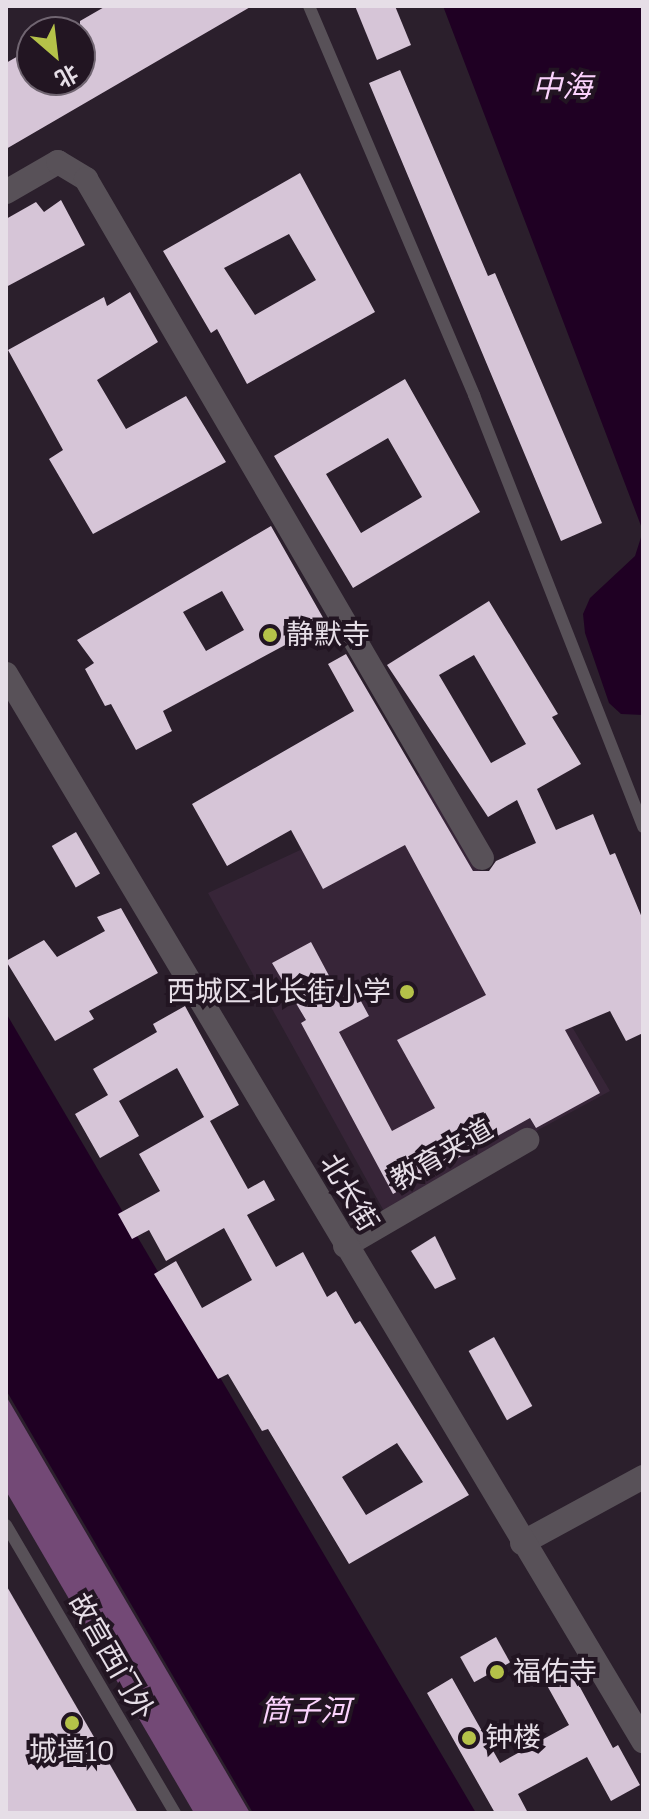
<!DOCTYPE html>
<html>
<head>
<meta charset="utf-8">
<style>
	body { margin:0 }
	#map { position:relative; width:649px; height:1819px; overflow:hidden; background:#2b1f2c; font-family:Bitter,"Noto Sans SC",serif }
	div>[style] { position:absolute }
	.built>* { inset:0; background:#372538 }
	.forest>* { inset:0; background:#734976 }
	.water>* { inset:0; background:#1f0023 }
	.building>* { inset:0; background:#d6c5d7; transform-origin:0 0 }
	.service>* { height:12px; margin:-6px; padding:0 6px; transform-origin:6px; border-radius:6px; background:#585158 }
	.minor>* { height:24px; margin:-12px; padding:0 12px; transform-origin:12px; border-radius:12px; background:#585158 }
	.tertiary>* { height:24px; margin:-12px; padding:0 12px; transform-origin:12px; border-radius:12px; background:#585158 }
	.dots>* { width:22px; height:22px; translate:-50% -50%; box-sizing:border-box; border:4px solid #221522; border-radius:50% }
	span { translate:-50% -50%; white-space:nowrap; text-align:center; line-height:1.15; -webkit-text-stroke:8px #221522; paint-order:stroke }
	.poi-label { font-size:28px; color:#e6dee7 }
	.left { translate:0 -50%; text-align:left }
	.right { translate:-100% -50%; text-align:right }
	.street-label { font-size:28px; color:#e6dee7 }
	.water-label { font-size:30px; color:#fbd3fd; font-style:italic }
	.frame { position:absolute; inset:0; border:8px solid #e6dee7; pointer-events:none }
	.north { position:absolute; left:16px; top:16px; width:80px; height:80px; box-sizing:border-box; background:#221522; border:2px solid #706571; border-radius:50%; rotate:152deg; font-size:22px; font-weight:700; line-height:32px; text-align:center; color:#e6dee7 }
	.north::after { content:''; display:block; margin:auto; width:28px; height:36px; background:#b5c249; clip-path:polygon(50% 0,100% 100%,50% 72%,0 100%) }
</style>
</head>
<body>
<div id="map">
	<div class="built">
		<div style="clip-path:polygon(422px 773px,610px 1091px,385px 1213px,208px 893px,354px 825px,348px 816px)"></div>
	</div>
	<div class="forest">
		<div style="clip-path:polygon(6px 1396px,250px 1813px,194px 1813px,6px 1491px)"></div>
	</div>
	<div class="water">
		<div style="clip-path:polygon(443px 6px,643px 6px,643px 715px,621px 714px,609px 703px,585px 633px,583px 614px,590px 598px,635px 556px,643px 531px)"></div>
		<div style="clip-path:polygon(6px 1013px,476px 1813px,253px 1813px,6px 1390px)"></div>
	</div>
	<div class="building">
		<div style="clip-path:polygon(106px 6px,252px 6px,6px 149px,6px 63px,32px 48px,32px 80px,80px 80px,80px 21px)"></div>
		<div style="clip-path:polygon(355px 6px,395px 6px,411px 45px,377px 60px)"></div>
		<div style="clip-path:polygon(400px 70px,488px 276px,495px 273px,602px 523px,561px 541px,369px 83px)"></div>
		<div style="clip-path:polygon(evenodd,300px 173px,375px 312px,247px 384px,217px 329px,211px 333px,163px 251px,300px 173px,289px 234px,316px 280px,255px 315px,224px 268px,289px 234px)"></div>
		<div style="clip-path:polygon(61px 200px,85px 245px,6px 287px,6px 219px,36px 202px,44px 212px)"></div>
		<div style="clip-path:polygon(130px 292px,158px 342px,97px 380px,126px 429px,186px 396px,226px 462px,93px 534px,49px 459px,63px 450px,8px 350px,104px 297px,107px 306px)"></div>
		<div style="clip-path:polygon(evenodd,405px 379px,480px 512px,353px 588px,274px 456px,405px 379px,388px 438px,422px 497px,361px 533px,326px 474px,388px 438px)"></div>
		<div style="clip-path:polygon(evenodd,271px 526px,326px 623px,163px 711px,172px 731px,136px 750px,111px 704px,105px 706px,85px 669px,94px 663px,77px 640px,271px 526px,222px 591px,244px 630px,206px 651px,183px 612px,222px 591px)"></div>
		<div style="clip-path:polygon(evenodd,489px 601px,558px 714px,552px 717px,581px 764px,537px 789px,556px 830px,593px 814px,610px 855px,615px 853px,643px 920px,643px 1033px,626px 1041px,610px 1011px,565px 1030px,600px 1093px,536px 1128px,530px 1118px,393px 1194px,301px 1023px,306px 1020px,272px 963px,311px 942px,342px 1000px,356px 992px,369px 1016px,339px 1032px,392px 1131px,435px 1108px,397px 1040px,486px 995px,405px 845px,323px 889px,291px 830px,227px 866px,192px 804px,354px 711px,328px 664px,346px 654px,473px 871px,489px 871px,496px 861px,536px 843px,517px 800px,488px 817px,387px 665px,489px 601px,474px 655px,526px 744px,491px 763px,439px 675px,474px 655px)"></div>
		<div style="left:76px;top:832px;width:48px;height:28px;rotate:60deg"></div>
		<div style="clip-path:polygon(121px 908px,158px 973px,89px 1011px,94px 1019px,55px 1041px,6px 961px,44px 940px,57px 957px,105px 931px,97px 917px)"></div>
		<div style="clip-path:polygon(evenodd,185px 1006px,239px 1105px,210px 1121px,248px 1189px,264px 1180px,275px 1200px,247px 1215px,276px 1267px,303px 1252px,327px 1297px,336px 1291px,355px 1324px,360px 1321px,469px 1495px,349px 1564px,268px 1429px,262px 1431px,228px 1374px,218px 1379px,154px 1274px,176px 1261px,202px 1308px,252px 1280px,224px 1228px,166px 1261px,149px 1230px,132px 1239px,118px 1214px,160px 1191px,139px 1154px,204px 1117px,177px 1068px,119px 1101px,139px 1136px,100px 1158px,75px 1114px,108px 1095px,93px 1069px,157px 1032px,153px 1024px,185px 1006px,397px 1443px,423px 1482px,366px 1515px,342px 1477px,397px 1443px)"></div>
		<div style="clip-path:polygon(435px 1236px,456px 1279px,435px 1289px,411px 1251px)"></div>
		<div style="left:494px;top:1337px;width:79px;height:29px;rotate:61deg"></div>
		<div style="clip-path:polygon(6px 1585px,138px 1813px,6px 1813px)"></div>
		<div style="left:496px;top:1637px;width:29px;height:41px;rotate:61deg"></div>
		<div style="clip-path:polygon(569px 1667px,613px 1748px,618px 1745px,640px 1785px,611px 1801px,587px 1757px,518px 1794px,528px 1813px,495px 1813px,427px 1693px,452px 1678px,500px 1763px,569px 1725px,544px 1680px)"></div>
	</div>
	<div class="service">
		<div style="left:309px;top:6px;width:423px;rotate:67deg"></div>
		<div style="left:474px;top:395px;width:464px;rotate:68.6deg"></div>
		<div style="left:6px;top:1525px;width:334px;rotate:59.6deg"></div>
	</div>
	<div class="minor">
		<div style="left:6px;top:192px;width:60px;rotate:-30deg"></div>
		<div style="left:58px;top:162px;width:33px;rotate:31deg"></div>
		<div style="left:86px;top:179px;width:786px;rotate:59.75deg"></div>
		<div style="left:345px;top:1246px;width:211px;rotate:-30.2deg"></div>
		<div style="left:522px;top:1543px;width:138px;rotate:-28.6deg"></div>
	</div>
	<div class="tertiary">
		<div style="left:6px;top:674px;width:1243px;rotate:59.16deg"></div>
	</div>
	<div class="dots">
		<div style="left:270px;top:635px;background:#b5c249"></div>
		<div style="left:407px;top:992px;background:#b5c249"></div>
		<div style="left:497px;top:1672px;background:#b5c249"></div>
		<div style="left:72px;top:1723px;background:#b5c249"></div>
		<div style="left:469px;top:1738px;background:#b5c249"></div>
	</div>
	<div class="poi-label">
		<span class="left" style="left:286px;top:635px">静默寺</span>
		<span class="right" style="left:391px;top:992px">西城区北长街小学</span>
		<span class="left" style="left:513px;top:1672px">福佑寺</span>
		<span class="left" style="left:485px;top:1738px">钟楼</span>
		<span style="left:72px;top:1752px">城墙10</span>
	</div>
	<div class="street-label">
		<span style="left:442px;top:1155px;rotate:-30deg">教育夹道</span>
		<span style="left:349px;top:1193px;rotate:59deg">北长街</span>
		<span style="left:111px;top:1657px;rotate:60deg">故宫西门外</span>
	</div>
	<div class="water-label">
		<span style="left:562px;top:87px">中海</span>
		<span style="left:305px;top:1711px">筒子河</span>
	</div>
	<div class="frame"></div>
	<div class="north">北</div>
</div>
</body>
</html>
